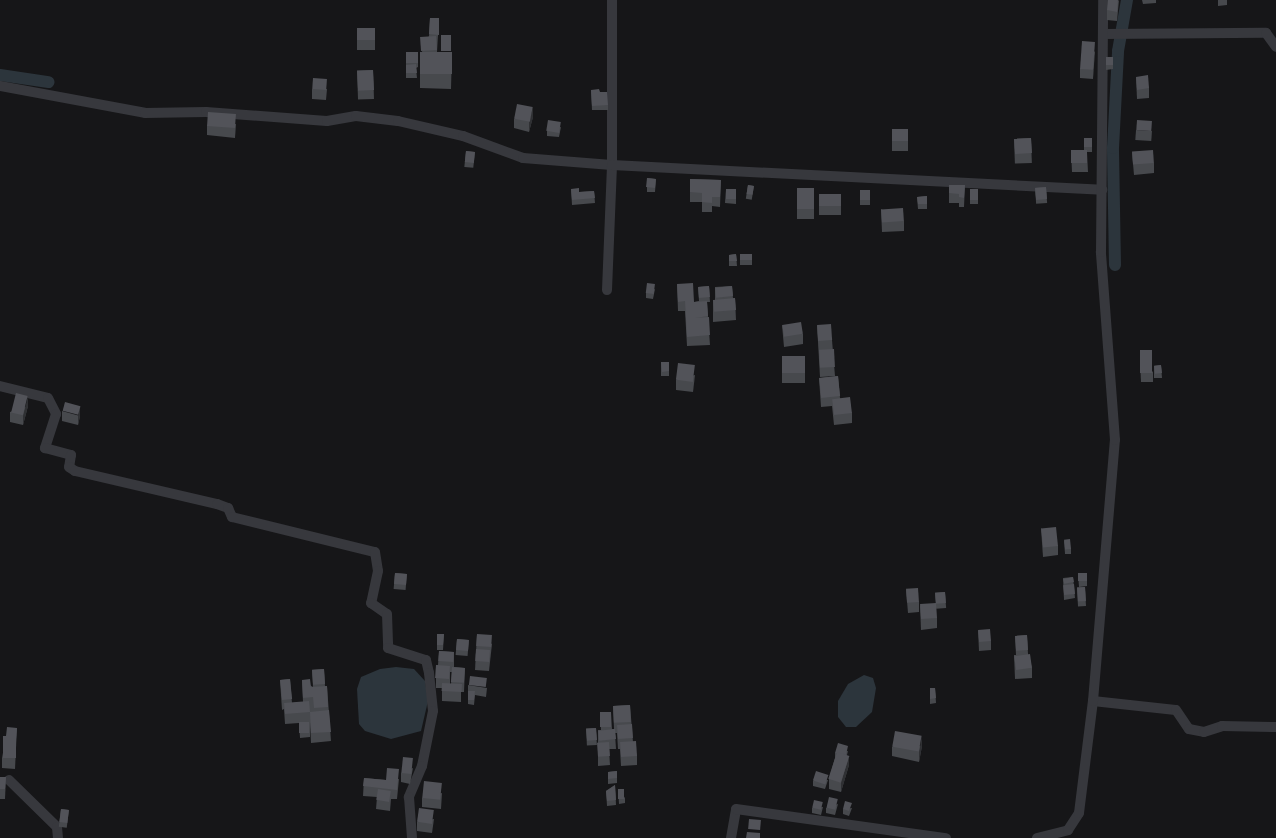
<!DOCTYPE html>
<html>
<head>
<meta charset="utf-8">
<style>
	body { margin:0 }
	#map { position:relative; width:1276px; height:838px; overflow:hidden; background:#161618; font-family:Rubik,sans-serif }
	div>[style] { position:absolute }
	.water>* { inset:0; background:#2c353c }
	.canal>* { height:12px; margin:-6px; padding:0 6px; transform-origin:6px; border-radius:6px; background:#2c353c }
	.street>* { height:10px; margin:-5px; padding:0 5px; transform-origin:5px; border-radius:5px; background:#37383d }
	.wall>* { inset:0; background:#47494d; transform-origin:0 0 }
	.shaded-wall>* { inset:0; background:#2f3033 }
	.building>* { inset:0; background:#525359; transform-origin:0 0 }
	span { translate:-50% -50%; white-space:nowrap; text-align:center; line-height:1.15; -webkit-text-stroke:6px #111113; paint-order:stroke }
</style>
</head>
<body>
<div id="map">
	<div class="water">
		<div style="clip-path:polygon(396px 667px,414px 669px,425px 681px,428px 701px,421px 731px,391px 739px,365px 731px,359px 724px,357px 689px,361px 677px,380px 669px)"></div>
		<div style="clip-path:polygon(864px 675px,873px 678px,876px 688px,872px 712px,856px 727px,846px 727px,838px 717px,838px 701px,848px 684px)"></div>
	</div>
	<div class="canal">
		<div style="left:0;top:75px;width:49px;rotate:8.3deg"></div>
		<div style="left:1115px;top:265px;width:117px;rotate:-91deg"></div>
		<div style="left:1113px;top:148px;width:97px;rotate:-87deg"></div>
		<div style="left:1118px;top:51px;width:52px;rotate:-80deg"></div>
	</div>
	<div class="street">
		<div style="left:1103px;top:34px;width:163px;rotate:-0.4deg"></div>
		<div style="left:1266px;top:33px;width:17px;rotate:54deg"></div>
		<div style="left:0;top:86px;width:147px;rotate:10.5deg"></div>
		<div style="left:145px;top:113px;width:61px;rotate:-0.9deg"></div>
		<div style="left:206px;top:112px;width:121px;rotate:4.3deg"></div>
		<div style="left:327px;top:121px;width:29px;rotate:-10deg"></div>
		<div style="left:356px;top:116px;width:42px;rotate:6.8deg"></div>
		<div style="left:398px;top:121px;width:67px;rotate:13deg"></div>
		<div style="left:463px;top:136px;width:64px;rotate:20.1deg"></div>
		<div style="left:523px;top:158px;width:89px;rotate:4.5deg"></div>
		<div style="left:612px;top:165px;width:165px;rotate:-90deg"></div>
		<div style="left:607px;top:290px;width:125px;rotate:-87.7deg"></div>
		<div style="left:612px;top:165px;width:491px;rotate:2.9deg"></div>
		<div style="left:0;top:386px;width:49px;rotate:14deg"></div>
		<div style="left:48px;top:398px;width:18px;rotate:63deg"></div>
		<div style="left:56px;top:414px;width:36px;rotate:108deg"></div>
		<div style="left:45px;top:448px;width:27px;rotate:15deg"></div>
		<div style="left:71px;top:455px;width:12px;rotate:99deg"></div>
		<div style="left:69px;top:467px;width:7px;rotate:34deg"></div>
		<div style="left:75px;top:471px;width:146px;rotate:13.1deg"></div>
		<div style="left:217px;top:504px;width:12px;rotate:20deg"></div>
		<div style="left:228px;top:508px;width:10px;rotate:66deg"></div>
		<div style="left:232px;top:517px;width:147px;rotate:13.8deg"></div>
		<div style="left:375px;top:552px;width:19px;rotate:81deg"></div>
		<div style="left:378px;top:571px;width:33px;rotate:102deg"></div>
		<div style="left:371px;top:603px;width:19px;rotate:35deg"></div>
		<div style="left:387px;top:614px;width:34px;rotate:88deg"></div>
		<div style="left:388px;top:648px;width:40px;rotate:18deg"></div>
		<div style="left:426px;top:660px;width:13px;rotate:77deg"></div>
		<div style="left:429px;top:673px;width:38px;rotate:84deg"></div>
		<div style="left:433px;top:711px;width:56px;rotate:101.3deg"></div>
		<div style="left:422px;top:766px;width:34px;rotate:113deg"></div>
		<div style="left:409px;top:797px;width:41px;rotate:85.8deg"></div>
		<div style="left:1093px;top:701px;width:83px;rotate:6.2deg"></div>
		<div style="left:1176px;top:710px;width:23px;rotate:56deg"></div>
		<div style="left:1189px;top:729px;width:15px;rotate:11deg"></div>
		<div style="left:1204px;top:732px;width:19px;rotate:-18deg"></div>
		<div style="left:1222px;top:726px;width:54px;rotate:1.1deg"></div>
		<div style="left:9px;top:780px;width:67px;rotate:44.4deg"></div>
		<div style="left:57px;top:827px;width:11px;rotate:85deg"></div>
		<div style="left:731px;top:838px;width:29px;rotate:-80deg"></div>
		<div style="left:736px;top:809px;width:212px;rotate:7.9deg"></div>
		<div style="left:1037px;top:838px;width:32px;rotate:-14deg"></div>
		<div style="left:1068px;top:830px;width:20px;rotate:-57deg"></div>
		<div style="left:1079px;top:813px;width:113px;rotate:-82.9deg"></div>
		<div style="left:1093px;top:701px;width:262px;rotate:-85.2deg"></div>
		<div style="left:1115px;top:440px;width:189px;rotate:-94.3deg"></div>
		<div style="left:1101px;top:252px;width:252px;rotate:-89.5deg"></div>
	</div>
	<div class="wall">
		<div style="clip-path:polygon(1119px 0,1117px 21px,1107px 20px,1107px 10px)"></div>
		<div style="clip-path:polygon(1142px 0,1156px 0,1156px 3px,1143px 4px)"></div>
		<div style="clip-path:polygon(1218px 0,1227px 0,1227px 5px,1218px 6px)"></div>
		<div style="clip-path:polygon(430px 18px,439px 18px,437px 52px,452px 52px,451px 89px,420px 88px,420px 56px,429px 36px)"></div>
		<div style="left:375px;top:28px;width:22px;height:18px;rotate:90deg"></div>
		<div style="clip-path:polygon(1095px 51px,1093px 79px,1080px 78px,1080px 69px)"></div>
		<div style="clip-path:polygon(406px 52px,418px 52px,418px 67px,416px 68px,417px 78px,406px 78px)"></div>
		<div style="clip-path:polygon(1113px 57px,1113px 69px,1106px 70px,1106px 62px)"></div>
		<div style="left:373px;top:70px;width:29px;height:16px;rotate:88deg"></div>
		<div style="clip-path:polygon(1136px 77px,1149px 88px,1149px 98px,1137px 99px)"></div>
		<div style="clip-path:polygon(312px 89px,327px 89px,326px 100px,312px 99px)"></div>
		<div style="clip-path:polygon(591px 90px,600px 92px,608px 105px,608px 110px,592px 110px)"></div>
		<div style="clip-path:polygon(533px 117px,529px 132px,514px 128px,514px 119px)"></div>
		<div style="clip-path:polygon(236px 124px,235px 138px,207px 135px,207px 126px)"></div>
		<div style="clip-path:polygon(561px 127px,559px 137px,547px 136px,547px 131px)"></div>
		<div style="left:892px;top:129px;width:16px;height:22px"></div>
		<div style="left:1136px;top:130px;width:16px;height:10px;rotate:4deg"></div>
		<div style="left:1031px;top:138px;width:25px;height:17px;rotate:88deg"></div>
		<div style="clip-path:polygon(1084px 138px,1092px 138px,1092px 152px,1087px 152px,1088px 172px,1072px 172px,1071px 150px,1084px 150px)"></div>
		<div style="left:466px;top:151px;width:9px;height:16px;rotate:6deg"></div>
		<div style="clip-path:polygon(1132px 152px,1154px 163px,1154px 173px,1134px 175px)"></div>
		<div style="clip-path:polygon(647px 178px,656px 179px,655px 192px,647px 192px)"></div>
		<div style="clip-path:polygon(690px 179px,721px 180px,720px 207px,712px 206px,712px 212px,702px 212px,702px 202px,690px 202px)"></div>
		<div style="left:748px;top:185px;width:6px;height:14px;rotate:9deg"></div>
		<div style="clip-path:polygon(949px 185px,965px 185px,964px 207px,959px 207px,959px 203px,949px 203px)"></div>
		<div style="left:1046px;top:187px;width:16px;height:11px;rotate:86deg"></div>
		<div style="left:797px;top:188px;width:17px;height:31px"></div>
		<div style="clip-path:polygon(571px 189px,579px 192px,594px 191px,595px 203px,572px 205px)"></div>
		<div style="clip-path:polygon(726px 189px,736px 189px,736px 204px,725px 203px)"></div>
		<div style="left:970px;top:189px;width:8px;height:15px"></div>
		<div style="left:860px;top:190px;width:10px;height:15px"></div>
		<div style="left:819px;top:194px;width:22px;height:21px"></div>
		<div style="clip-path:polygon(927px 196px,927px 209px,918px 209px,917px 197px)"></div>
		<div style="clip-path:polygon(881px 209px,904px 221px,904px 231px,882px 232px)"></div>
		<div style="clip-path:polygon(736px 254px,737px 266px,729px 266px,729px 255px)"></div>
		<div style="left:740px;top:254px;width:12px;height:11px"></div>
		<div style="clip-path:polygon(677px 284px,694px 302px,699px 301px,698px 287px,709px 286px,710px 302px,707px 302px,710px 345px,687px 346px,685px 311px,678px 311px)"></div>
		<div style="clip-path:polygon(732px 286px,733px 298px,735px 298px,736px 320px,713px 322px,713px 300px,715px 300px,715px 287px)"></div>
		<div style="clip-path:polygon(655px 289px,653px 299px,646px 298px,646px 293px)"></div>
		<div style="clip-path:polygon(782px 325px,803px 334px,803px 344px,784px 347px)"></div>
		<div style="clip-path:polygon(817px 325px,832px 340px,835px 376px,820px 377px)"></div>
		<div style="left:805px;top:356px;width:27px;height:23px;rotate:90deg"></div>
		<div style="clip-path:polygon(1140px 360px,1153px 372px,1153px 382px,1141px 382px)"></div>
		<div style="left:661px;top:362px;width:8px;height:14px"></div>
		<div style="clip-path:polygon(1161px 365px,1162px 378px,1154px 378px,1154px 366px)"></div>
		<div style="clip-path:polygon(695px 375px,693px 392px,676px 390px,676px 380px)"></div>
		<div style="clip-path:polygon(838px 376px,840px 398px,852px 413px,852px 423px,834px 425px,832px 406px,821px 407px,819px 378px)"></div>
		<div style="clip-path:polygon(28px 406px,23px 425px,10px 422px,10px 412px)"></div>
		<div style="clip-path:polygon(62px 411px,80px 416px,78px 425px,62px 421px)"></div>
		<div style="clip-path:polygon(1041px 528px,1058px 546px,1058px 555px,1043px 557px)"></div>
		<div style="clip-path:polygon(1064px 540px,1071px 549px,1071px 554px,1065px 554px)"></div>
		<div style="left:395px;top:573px;width:12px;height:16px;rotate:5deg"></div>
		<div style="clip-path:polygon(1087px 573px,1087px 586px,1079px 587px,1078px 574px)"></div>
		<div style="clip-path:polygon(1073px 577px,1075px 598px,1064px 600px,1063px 578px)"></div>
		<div style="left:1085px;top:587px;width:19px;height:8px;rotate:87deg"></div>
		<div style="clip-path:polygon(906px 589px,919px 602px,919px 612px,908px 613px)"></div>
		<div style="left:945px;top:592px;width:16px;height:10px;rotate:86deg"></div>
		<div style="clip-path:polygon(920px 605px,937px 618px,937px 628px,921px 630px)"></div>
		<div style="clip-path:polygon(978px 630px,991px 641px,991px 650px,979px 651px)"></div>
		<div style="clip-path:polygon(437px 634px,444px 634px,443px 650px,437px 650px)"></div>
		<div style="clip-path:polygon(477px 634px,492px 644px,489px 671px,475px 670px)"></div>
		<div style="clip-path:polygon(1027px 635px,1028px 654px,1032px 668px,1032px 678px,1015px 679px,1014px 655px,1016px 655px,1015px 636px)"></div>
		<div style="left:457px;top:639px;width:12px;height:16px;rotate:5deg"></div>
		<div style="clip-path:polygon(evenodd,439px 651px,454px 652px,454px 667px,465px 668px,464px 692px,461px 692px,461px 702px,442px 701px,442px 688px,436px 688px,436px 665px,438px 665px,439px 651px,450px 672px,452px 672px,451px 684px,450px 684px,450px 672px)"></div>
		<div style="clip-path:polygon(324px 669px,325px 686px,327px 686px,331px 741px,311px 743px,310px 722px,310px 737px,300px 738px,299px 723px,285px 724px,284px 709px,282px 710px,280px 680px,290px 679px,292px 703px,303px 702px,302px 680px,313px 687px,312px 670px)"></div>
		<div style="clip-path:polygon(468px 685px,487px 688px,486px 697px,475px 695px,474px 705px,468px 704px)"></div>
		<div style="clip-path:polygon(930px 688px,935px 688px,936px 703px,930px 704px)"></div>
		<div style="clip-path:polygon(630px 705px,633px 742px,637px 756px,637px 765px,621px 766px,620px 749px,618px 749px,617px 733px,615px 733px,616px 749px,609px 749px,610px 765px,598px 766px,598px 730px,601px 730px,600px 712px,611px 712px,612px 729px,614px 729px,613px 706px)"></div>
		<div style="clip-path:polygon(17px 728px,15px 769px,2px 768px,2px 758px,6px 736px)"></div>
		<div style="left:596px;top:728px;width:17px;height:10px;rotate:87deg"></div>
		<div style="clip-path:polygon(922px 746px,919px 762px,892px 756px,892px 747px)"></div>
		<div style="clip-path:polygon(848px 751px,847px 755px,849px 765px,841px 792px,829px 789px,829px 779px,835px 758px,835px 753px)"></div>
		<div style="clip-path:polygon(413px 768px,410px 784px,401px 782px,401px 773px)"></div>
		<div style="clip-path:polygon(617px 771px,617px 783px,608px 784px,608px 772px)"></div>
		<div style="clip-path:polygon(0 777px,6px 777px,5px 799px,0 799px)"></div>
		<div style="clip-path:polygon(364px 778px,386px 780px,399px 779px,397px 799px,391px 799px,390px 811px,376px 809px,377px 797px,363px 796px)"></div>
		<div style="clip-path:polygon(828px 780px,825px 789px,813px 786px,813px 781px)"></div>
		<div style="clip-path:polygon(615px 785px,616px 805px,607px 806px,606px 791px)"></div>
		<div style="clip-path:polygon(618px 789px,625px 798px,625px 803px,619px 804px)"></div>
		<div style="clip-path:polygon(442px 793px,441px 809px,422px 807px,422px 798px)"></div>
		<div style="clip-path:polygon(838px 804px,835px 815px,826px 813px,826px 808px)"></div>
		<div style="clip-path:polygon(823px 807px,821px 815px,812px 813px,812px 808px)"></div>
		<div style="clip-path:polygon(852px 808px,849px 816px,843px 814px,843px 809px)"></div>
		<div style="left:61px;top:809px;width:8px;height:18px;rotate:7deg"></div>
		<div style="clip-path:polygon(434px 819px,432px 833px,417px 831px,417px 822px)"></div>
	</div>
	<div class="shaded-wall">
		<div style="clip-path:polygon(533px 107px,533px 117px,529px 132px,529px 122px)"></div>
		<div style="clip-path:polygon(28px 396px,28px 406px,23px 425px,23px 416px)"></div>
		<div style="clip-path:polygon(80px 406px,80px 416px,78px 425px,78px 416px)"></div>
		<div style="clip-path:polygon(922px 736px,922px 746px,919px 762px,919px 752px)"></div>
		<div style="clip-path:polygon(849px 756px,849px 765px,841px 792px,841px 783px)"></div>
	</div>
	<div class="building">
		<div style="clip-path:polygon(1108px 0,1118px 0,1117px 12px,1107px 10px)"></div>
		<div style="clip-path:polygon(430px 18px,439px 18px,439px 35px,429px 34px)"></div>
		<div style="left:375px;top:28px;width:12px;height:18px;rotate:90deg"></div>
		<div style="left:441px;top:35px;width:10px;height:16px"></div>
		<div style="left:436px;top:36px;width:14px;height:16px;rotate:86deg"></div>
		<div style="left:1082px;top:41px;width:13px;height:28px;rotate:4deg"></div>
		<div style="left:406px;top:52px;width:12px;height:11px"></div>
		<div style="left:420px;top:52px;width:32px;height:22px"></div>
		<div style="left:1106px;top:57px;width:7px;height:8px"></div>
		<div style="clip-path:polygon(416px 64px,417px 73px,406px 73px,406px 65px)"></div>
		<div style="left:373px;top:70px;width:20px;height:16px;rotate:87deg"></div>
		<div style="clip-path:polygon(1148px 75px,1149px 88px,1137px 90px,1136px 77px)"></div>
		<div style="left:313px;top:78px;width:14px;height:11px;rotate:4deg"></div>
		<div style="clip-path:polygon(599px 89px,600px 92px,607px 92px,608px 105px,592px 106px,591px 90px)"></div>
		<div style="left:517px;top:104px;width:16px;height:15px;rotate:11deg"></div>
		<div style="left:208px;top:112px;width:28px;height:14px;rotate:4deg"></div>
		<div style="left:548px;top:120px;width:13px;height:11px;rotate:9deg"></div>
		<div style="left:1137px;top:120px;width:15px;height:10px;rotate:4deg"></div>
		<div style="left:892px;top:129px;width:16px;height:12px"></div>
		<div style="left:1031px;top:138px;width:15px;height:17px;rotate:86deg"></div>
		<div style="left:1084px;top:138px;width:8px;height:9px"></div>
		<div style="left:1071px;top:150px;width:16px;height:13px"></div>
		<div style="left:1153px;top:150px;width:13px;height:21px;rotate:86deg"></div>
		<div style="left:466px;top:151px;width:9px;height:11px;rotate:6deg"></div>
		<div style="left:647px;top:178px;width:9px;height:9px;rotate:6deg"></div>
		<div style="clip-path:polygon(690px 179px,721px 180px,720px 197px,712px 197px,712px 203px,702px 202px,702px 193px,690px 192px)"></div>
		<div style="left:748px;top:185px;width:6px;height:9px;rotate:9deg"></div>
		<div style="clip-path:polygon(949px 185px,965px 185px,964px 198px,959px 197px,959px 194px,949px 193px)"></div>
		<div style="left:1046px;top:187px;width:12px;height:11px;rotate:85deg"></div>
		<div style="clip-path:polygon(579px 188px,579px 192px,594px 191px,595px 198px,572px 200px,571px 189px)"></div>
		<div style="left:797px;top:188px;width:17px;height:21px"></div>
		<div style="left:726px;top:189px;width:10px;height:10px"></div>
		<div style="left:970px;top:189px;width:8px;height:11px"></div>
		<div style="left:860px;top:190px;width:10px;height:10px"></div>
		<div style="left:819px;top:194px;width:22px;height:12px"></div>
		<div style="clip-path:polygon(927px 196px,927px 204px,918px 204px,917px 197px)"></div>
		<div style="left:903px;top:208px;width:13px;height:22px;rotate:86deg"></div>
		<div style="clip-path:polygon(736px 254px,737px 261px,729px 261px,729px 255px)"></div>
		<div style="left:740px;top:254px;width:12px;height:6px"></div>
		<div style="left:647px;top:283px;width:8px;height:10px;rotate:7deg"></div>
		<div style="clip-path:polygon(693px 283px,694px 302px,707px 301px,708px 316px,695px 318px,709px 317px,710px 335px,687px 337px,685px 301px,678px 302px,677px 284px)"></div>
		<div style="left:709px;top:286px;width:11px;height:11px;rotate:85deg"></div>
		<div style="left:732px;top:286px;width:10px;height:17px;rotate:84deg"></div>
		<div style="left:735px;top:298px;width:12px;height:22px;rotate:85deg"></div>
		<div style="left:801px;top:322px;width:12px;height:19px;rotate:81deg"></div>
		<div style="left:831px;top:324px;width:16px;height:14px;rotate:86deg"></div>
		<div style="left:834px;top:349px;width:18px;height:15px;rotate:87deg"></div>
		<div style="left:1140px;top:350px;width:12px;height:23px"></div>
		<div style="left:805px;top:356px;width:17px;height:23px;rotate:90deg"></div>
		<div style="clip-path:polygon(661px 362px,669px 362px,669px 371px,662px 372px)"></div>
		<div style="left:678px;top:363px;width:17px;height:17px;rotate:7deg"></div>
		<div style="left:1161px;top:365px;width:8px;height:7px;rotate:83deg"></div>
		<div style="left:838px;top:376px;width:20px;height:19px;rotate:84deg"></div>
		<div style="left:16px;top:393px;width:12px;height:20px;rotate:14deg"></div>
		<div style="left:850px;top:397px;width:16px;height:18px;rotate:83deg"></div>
		<div style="left:65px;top:402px;width:16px;height:9px;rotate:15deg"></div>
		<div style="left:1056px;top:527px;width:19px;height:15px;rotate:84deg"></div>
		<div style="left:1070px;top:539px;width:10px;height:6px;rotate:84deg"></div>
		<div style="left:395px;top:573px;width:12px;height:11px;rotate:5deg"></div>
		<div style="left:1087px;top:573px;width:8px;height:9px;rotate:90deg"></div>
		<div style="left:1073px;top:577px;width:5px;height:10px;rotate:79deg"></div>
		<div style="left:1074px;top:584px;width:10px;height:11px;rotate:84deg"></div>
		<div style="left:1085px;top:587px;width:14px;height:8px;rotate:86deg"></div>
		<div style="left:918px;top:588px;width:14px;height:12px;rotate:86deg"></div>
		<div style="left:945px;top:592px;width:11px;height:10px;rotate:85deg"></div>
		<div style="left:936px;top:603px;width:15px;height:16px;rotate:86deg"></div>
		<div style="left:990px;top:629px;width:12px;height:12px;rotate:85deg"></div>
		<div style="clip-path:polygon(437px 634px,444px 634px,443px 645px,437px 645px)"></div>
		<div style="left:477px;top:634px;width:15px;height:12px;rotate:4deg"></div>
		<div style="left:1027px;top:635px;width:15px;height:12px;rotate:86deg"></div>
		<div style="left:457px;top:639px;width:12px;height:11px;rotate:5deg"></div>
		<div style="left:476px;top:649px;width:14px;height:12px;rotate:4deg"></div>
		<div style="left:439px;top:651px;width:15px;height:10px;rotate:4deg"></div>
		<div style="left:1030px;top:654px;width:14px;height:16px;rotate:82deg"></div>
		<div style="left:436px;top:665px;width:14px;height:13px;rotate:4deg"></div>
		<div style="left:452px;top:667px;width:13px;height:15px;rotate:4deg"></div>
		<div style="left:324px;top:669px;width:15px;height:12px;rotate:86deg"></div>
		<div style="left:470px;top:676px;width:17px;height:9px;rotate:7deg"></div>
		<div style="left:290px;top:679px;width:20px;height:10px;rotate:84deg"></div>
		<div style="clip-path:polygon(310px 679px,311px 687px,327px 686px,328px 707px,314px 708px,313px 697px,303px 698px,302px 680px)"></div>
		<div style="left:442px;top:683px;width:20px;height:8px;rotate:3deg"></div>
		<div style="clip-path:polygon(930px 688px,935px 688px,936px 698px,930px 699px)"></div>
		<div style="clip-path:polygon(468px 691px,475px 691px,474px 700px,468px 700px)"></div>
		<div style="clip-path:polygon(309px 701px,310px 712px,329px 710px,331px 732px,311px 733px,310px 712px,285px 714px,284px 703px)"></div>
		<div style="left:630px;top:705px;width:17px;height:17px;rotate:87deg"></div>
		<div style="left:600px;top:712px;width:11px;height:15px"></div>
		<div style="left:299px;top:722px;width:10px;height:11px"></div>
		<div style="left:632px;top:724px;width:14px;height:15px;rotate:86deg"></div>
		<div style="clip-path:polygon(7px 727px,17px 728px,16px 740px,16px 736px,6px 736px)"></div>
		<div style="left:596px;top:728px;width:12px;height:10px;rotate:85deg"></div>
		<div style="left:615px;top:729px;width:10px;height:17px;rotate:84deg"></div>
		<div style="left:895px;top:731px;width:27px;height:16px;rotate:10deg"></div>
		<div style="left:3px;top:736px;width:13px;height:22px"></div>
		<div style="left:636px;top:741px;width:15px;height:16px;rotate:86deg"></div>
		<div style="left:609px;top:742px;width:14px;height:12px;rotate:86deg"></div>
		<div style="clip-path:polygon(838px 743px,848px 746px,846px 755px,835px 753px)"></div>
		<div style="left:837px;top:752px;width:13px;height:28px;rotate:18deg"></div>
		<div style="left:403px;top:757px;width:10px;height:16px;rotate:6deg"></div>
		<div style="clip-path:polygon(387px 768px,399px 769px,397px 790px,363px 786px,364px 778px,386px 780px)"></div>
		<div style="clip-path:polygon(617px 771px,617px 778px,608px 779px,608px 772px)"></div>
		<div style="left:816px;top:771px;width:13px;height:10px;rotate:18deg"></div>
		<div style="clip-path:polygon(0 777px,6px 777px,5px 789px,0 789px)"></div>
		<div style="left:424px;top:781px;width:18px;height:17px;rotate:6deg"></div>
		<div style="clip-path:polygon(615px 785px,616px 800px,607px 801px,606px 791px)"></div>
		<div style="left:378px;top:789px;width:13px;height:11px;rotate:9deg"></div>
		<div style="left:618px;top:789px;width:6px;height:10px"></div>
		<div style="left:829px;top:797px;width:9px;height:11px;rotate:13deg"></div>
		<div style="left:814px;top:800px;width:9px;height:8px;rotate:13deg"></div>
		<div style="clip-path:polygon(845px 801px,852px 803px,849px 811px,843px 809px)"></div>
		<div style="left:419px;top:808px;width:15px;height:14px;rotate:8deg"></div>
		<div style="left:61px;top:809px;width:8px;height:13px;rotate:7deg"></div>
		<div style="left:749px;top:819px;width:12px;height:10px;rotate:5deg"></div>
		<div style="clip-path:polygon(747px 832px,760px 833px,760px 838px,746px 838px)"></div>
	</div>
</div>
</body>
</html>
